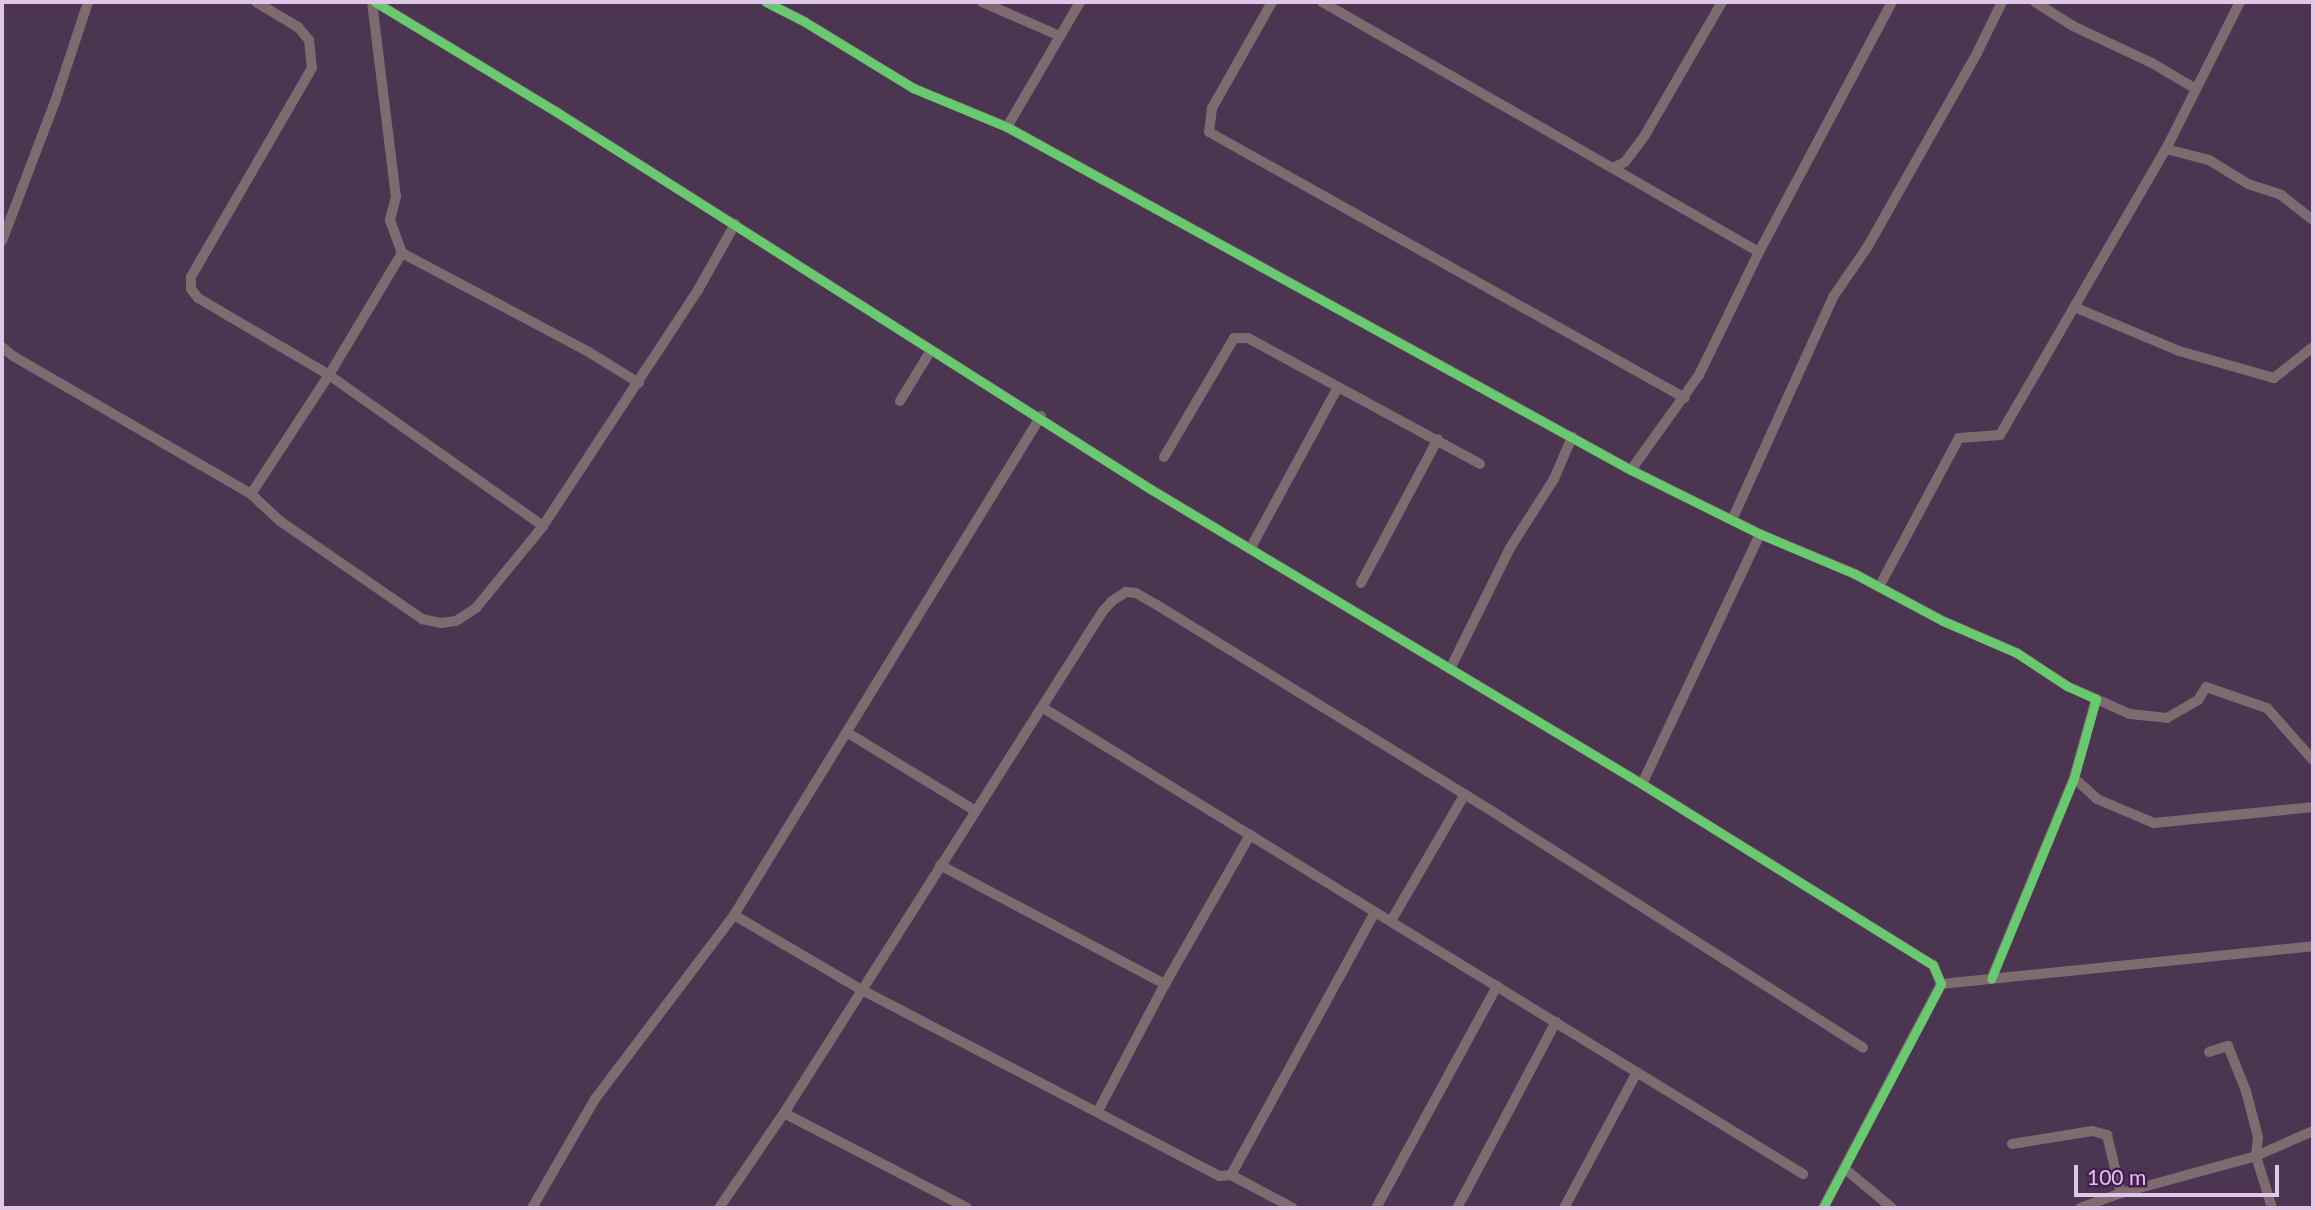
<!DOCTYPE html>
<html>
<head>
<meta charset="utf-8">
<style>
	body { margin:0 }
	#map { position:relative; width:2315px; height:1210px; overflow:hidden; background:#4b3551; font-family:Lato,sans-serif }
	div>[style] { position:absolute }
	.street>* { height:10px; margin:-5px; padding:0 5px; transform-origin:5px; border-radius:5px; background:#7e6b70 }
	.cycleway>* { height:9px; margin:-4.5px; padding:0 4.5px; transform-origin:4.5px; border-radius:4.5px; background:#67ca6e }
	span { translate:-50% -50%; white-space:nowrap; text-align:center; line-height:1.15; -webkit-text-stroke:5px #471d53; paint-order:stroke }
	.frame { position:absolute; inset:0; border:4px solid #e0c7e7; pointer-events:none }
	.scale { position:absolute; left:2074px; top:1165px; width:205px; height:32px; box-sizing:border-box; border:4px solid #e0c7e7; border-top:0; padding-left:9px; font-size:21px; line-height:24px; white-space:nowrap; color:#e0c7e7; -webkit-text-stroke:5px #471d53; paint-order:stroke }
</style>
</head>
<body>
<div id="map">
	<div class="street">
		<div style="left:256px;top:2px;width:49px;rotate:30.8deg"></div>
		<div style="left:298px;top:27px;width:17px;rotate:50deg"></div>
		<div style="left:309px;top:40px;width:28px;rotate:84deg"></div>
		<div style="left:312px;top:68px;width:241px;rotate:120.1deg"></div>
		<div style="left:191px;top:277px;width:12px;rotate:90deg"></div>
		<div style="left:191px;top:289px;width:11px;rotate:52deg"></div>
		<div style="left:198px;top:298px;width:152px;rotate:30.4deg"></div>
		<div style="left:329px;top:375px;width:262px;rotate:35.2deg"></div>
		<div style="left:372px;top:2px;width:196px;rotate:83deg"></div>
		<div style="left:396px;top:197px;width:24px;rotate:105deg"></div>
		<div style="left:390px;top:220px;width:35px;rotate:70deg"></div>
		<div style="left:402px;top:253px;width:209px;rotate:27.9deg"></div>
		<div style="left:587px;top:351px;width:61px;rotate:31.6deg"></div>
		<div style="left:375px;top:2px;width:210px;rotate:31.2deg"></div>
		<div style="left:555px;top:111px;width:707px;rotate:32.41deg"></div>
		<div style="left:1152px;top:490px;width:571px;rotate:30.96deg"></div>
		<div style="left:1642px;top:784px;width:343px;rotate:31.9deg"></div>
		<div style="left:1933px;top:965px;width:21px;rotate:67deg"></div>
		<div style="left:1941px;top:984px;width:253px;rotate:117.8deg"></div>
		<div style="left:766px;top:2px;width:44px;rotate:27.1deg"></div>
		<div style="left:805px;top:22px;width:127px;rotate:31.4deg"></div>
		<div style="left:913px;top:88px;width:102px;rotate:22.5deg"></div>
		<div style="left:1007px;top:127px;width:712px;rotate:28.8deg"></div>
		<div style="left:1631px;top:470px;width:144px;rotate:26.4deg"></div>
		<div style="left:1760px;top:534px;width:103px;rotate:22.8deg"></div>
		<div style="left:1855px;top:574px;width:100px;rotate:28.1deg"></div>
		<div style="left:1943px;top:621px;width:81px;rotate:23.4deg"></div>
		<div style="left:2017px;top:653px;width:60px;rotate:33.4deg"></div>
		<div style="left:2067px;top:686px;width:32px;rotate:24deg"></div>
		<div style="left:2096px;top:699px;width:82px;rotate:105.6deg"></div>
		<div style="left:2074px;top:778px;width:217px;rotate:112.4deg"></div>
		<div style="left:982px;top:2px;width:85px;rotate:23.6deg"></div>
		<div style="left:1272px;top:2px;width:122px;rotate:119.5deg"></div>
		<div style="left:1212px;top:108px;width:24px;rotate:97deg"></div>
		<div style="left:1209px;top:132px;width:545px;rotate:29.2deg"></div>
		<div style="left:1322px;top:2px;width:503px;rotate:29.77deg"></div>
		<div style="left:2035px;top:2px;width:45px;rotate:32.3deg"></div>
		<div style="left:2073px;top:26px;width:87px;rotate:25.1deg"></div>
		<div style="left:2152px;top:63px;width:51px;rotate:30.6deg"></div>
		<div style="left:1007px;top:127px;width:145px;rotate:-59.7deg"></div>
		<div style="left:2166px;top:149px;width:44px;rotate:14.3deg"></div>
		<div style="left:2209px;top:160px;width:46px;rotate:31.6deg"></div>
		<div style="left:2248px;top:184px;width:35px;rotate:18deg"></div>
		<div style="left:2281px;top:195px;width:41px;rotate:38deg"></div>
		<div style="left:1613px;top:168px;width:13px;rotate:-27deg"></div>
		<div style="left:1625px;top:162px;width:34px;rotate:-53deg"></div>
		<div style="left:1645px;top:135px;width:154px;rotate:-59.9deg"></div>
		<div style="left:2px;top:241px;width:152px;rotate:-69.2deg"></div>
		<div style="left:56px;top:99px;width:102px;rotate:-71.7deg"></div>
		<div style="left:2074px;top:307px;width:114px;rotate:22.7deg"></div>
		<div style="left:2179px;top:351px;width:99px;rotate:15.9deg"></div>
		<div style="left:2274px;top:378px;width:50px;rotate:-38.5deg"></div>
		<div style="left:2px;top:347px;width:14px;rotate:39deg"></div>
		<div style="left:13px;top:356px;width:275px;rotate:30.1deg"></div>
		<div style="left:251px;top:494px;width:40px;rotate:43deg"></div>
		<div style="left:280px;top:521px;width:173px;rotate:34.6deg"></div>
		<div style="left:422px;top:619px;width:19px;rotate:12deg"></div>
		<div style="left:441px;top:623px;width:15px;rotate:-8deg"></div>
		<div style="left:456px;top:621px;width:24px;rotate:-33deg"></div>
		<div style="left:476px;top:608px;width:106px;rotate:-50.7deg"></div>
		<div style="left:543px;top:526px;width:282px;rotate:-56.7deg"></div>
		<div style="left:698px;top:290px;width:76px;rotate:-60.7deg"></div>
		<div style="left:900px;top:401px;width:60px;rotate:-58.7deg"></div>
		<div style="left:1164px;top:457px;width:138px;rotate:-59.5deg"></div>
		<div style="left:1234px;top:338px;width:14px"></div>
		<div style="left:1248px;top:338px;width:264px;rotate:28.5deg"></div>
		<div style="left:1631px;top:470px;width:117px;rotate:-54.4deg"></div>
		<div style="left:1699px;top:375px;width:137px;rotate:-64deg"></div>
		<div style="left:1759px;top:252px;width:283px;rotate:-62deg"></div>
		<div style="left:251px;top:494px;width:142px;rotate:-56.8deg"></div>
		<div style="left:329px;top:375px;width:142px;rotate:-59.1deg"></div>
		<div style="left:1732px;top:520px;width:245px;rotate:-65.6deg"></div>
		<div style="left:1833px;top:297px;width:62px;rotate:-55.5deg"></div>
		<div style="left:1868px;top:246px;width:222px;rotate:-60.5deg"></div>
		<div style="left:1977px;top:53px;width:57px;rotate:-63.9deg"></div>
		<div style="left:1250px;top:549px;width:184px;rotate:-61.5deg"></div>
		<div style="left:1361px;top:583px;width:163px;rotate:-61.9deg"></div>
		<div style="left:1879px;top:587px;width:169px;rotate:-61.8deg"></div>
		<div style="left:1959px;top:438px;width:41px;rotate:-4.2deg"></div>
		<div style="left:2000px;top:435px;width:331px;rotate:-59.9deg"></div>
		<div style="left:2166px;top:149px;width:165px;rotate:-63.3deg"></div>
		<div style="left:1450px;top:669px;width:135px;rotate:-63.6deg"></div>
		<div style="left:1510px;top:548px;width:82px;rotate:-57.5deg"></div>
		<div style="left:1554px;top:479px;width:46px;rotate:-66.8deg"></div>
		<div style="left:2096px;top:699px;width:37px;rotate:24deg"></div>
		<div style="left:2130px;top:714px;width:37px;rotate:6deg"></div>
		<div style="left:2167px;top:718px;width:36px;rotate:-30deg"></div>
		<div style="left:2198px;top:700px;width:15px;rotate:-58deg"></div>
		<div style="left:2206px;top:687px;width:65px;rotate:19deg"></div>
		<div style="left:2267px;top:708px;width:69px;rotate:48.5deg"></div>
		<div style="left:848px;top:733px;width:148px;rotate:31.4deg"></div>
		<div style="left:2074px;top:778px;width:31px;rotate:42deg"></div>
		<div style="left:2097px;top:799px;width:62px;rotate:22.8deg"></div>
		<div style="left:2154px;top:823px;width:160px;rotate:-5.7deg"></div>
		<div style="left:1642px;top:784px;width:276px;rotate:-64.7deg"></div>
		<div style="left:940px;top:865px;width:255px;rotate:27.9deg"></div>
		<div style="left:1375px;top:912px;width:502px;rotate:31.47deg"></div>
		<div style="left:734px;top:915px;width:148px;rotate:30.4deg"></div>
		<div style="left:862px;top:990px;width:403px;rotate:27.5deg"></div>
		<div style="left:1220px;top:1176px;width:11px;rotate:-5deg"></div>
		<div style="left:1231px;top:1175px;width:300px;rotate:-61.3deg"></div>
		<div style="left:1375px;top:912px;width:391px;rotate:-148.4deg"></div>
		<div style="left:1391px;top:921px;width:147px;rotate:-59.8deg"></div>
		<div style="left:1941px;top:984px;width:374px;rotate:-5.8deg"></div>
		<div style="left:2209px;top:1052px;width:20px;rotate:-18deg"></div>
		<div style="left:2228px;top:1046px;width:48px;rotate:68.2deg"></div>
		<div style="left:2246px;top:1091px;width:48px;rotate:75.4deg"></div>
		<div style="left:2258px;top:1137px;width:19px;rotate:96deg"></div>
		<div style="left:2256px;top:1156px;width:54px;rotate:72.9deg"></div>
		<div style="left:1098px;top:1111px;width:144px;rotate:-62.2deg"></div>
		<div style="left:1165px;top:984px;width:172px;rotate:-60.3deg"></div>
		<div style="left:784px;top:1113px;width:206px;rotate:27.4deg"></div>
		<div style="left:2012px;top:1144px;width:81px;rotate:-9.2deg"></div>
		<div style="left:2092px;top:1131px;width:16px;rotate:15deg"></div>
		<div style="left:2107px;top:1135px;width:60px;rotate:76.4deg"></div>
		<div style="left:1844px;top:1168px;width:62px;rotate:39.8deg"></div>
		<div style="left:1231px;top:1175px;width:70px;rotate:28deg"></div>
		<div style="left:532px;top:1208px;width:126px;rotate:-60deg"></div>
		<div style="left:595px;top:1099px;width:231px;rotate:-52.9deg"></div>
		<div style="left:734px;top:915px;width:586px;rotate:-58.4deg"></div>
		<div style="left:719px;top:1208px;width:115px;rotate:-55.6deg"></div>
		<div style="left:784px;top:1113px;width:595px;rotate:-57.57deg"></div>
		<div style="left:1103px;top:611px;width:13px;rotate:-48deg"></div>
		<div style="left:1112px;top:601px;width:17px;rotate:-33deg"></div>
		<div style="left:1126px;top:592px;width:10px;rotate:6deg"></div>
		<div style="left:1136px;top:593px;width:24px;rotate:30deg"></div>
		<div style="left:1157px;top:605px;width:404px;rotate:31.6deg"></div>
		<div style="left:1501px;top:817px;width:429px;rotate:32.5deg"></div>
		<div style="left:1376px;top:1208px;width:253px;rotate:-61.4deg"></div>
		<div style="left:1457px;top:1208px;width:211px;rotate:-62deg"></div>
		<div style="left:1564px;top:1208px;width:154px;rotate:-61.8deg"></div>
		<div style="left:2080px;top:1208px;width:44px;rotate:-20.1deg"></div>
		<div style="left:2121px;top:1193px;width:140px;rotate:-15.3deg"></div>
		<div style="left:2256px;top:1156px;width:62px;rotate:-23.7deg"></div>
	</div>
	<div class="cycleway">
		<div style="left:375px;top:2px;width:210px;rotate:31.2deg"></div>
		<div style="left:555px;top:111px;width:707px;rotate:32.41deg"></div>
		<div style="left:1152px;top:490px;width:571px;rotate:30.96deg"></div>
		<div style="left:1642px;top:784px;width:343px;rotate:31.9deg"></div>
		<div style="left:1933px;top:965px;width:21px;rotate:67deg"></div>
		<div style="left:1941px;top:984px;width:253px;rotate:117.8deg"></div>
		<div style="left:766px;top:2px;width:44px;rotate:27.1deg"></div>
		<div style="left:805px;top:22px;width:127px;rotate:31.4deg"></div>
		<div style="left:913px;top:88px;width:102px;rotate:22.5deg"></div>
		<div style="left:1007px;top:127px;width:712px;rotate:28.8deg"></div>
		<div style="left:1631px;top:470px;width:144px;rotate:26.4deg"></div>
		<div style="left:1760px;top:534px;width:103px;rotate:22.8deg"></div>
		<div style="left:1855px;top:574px;width:100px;rotate:28.1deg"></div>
		<div style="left:1943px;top:621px;width:81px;rotate:23.4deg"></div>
		<div style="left:2017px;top:653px;width:60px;rotate:33.4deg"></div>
		<div style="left:2067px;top:686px;width:32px;rotate:24deg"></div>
		<div style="left:2096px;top:699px;width:82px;rotate:105.6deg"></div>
		<div style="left:2074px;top:778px;width:217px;rotate:112.4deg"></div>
	</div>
	<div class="frame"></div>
	<div class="scale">100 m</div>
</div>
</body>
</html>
